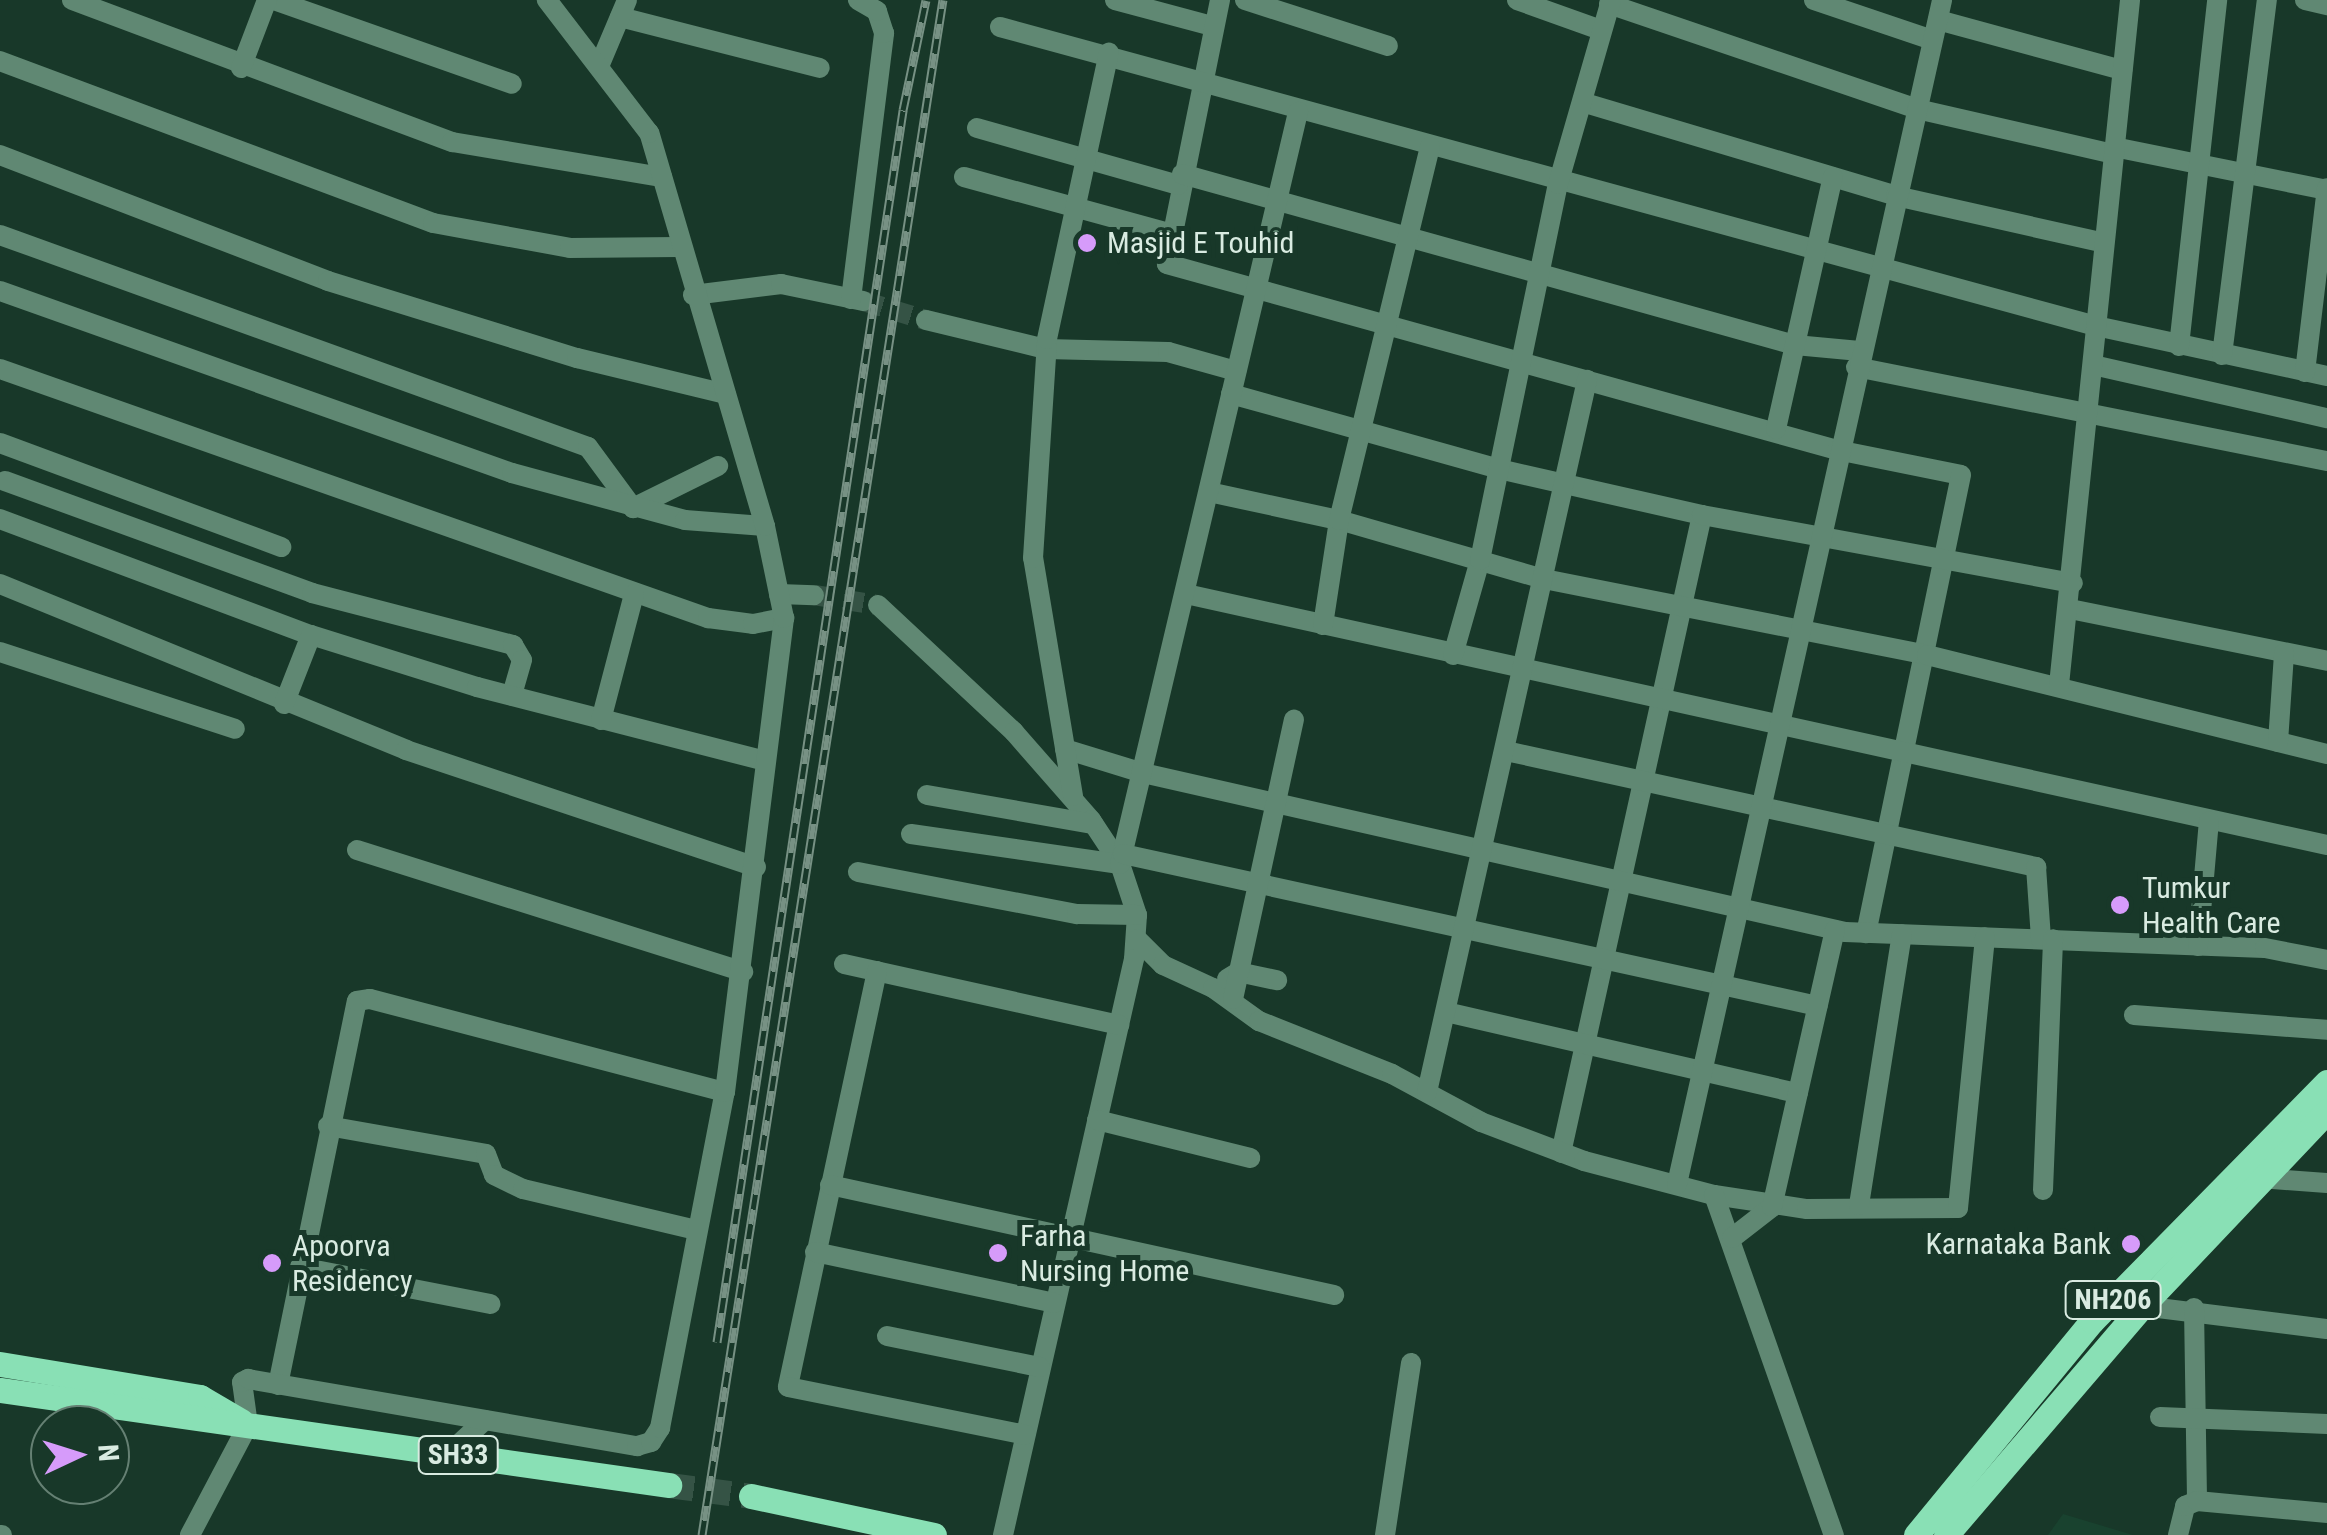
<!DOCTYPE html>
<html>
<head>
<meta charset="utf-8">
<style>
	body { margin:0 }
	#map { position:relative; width:2327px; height:1535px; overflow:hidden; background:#183829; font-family:"Roboto Condensed",sans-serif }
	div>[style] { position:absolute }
	.built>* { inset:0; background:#19422f }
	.minor-tunnel>* { height:20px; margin-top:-10px; transform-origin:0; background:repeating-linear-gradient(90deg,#355345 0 20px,transparent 0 30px) }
	.major-tunnel>* { height:25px; margin-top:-12.5px; transform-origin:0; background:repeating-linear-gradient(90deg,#355345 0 25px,transparent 0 37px) }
	.minor>* { height:20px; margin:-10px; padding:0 10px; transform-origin:10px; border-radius:10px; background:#608873 }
	.major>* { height:25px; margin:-12.5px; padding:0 12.5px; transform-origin:12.5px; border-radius:12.5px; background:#89e0b5 }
	.rail>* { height:9px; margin-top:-4.5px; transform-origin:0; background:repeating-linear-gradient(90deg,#183829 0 15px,#779184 0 30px); box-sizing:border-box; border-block:2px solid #779184 }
	.dots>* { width:28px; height:28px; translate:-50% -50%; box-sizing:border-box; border:5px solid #183829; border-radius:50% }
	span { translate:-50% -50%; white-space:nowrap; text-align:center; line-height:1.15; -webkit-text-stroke:10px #183829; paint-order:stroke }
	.shield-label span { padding:2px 8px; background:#183829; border:2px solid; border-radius:8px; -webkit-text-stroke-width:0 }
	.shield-label { font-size:28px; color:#d9ebe1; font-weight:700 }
	.poi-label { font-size:30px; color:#d9ebe1 }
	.left { translate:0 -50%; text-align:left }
	.right { translate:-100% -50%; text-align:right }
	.north { position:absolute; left:30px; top:1405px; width:100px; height:100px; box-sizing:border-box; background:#183829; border:2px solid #658073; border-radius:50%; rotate:86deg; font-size:28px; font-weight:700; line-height:40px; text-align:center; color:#d9ebe1 }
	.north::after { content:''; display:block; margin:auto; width:35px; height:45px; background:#d69bfa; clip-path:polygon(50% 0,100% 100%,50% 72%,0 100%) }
</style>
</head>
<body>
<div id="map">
	<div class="built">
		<div style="clip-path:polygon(2063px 1514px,2133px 1535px,2048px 1535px)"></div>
	</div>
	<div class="minor-tunnel">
		<div style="left:863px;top:301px;width:66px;rotate:16.8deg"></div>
		<div style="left:814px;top:595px;width:65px;rotate:8.9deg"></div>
	</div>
	<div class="major-tunnel">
		<div style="left:669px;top:1485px;width:83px;rotate:7.6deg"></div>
	</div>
	<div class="minor">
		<div style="left:72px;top:0;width:406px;rotate:20.5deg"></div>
		<div style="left:452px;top:142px;width:213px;rotate:9.5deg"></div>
		<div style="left:274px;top:0;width:252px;rotate:19.4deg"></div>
		<div style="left:1115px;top:0;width:100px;rotate:15deg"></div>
		<div style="left:1220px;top:0;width:269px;rotate:101.4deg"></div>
		<div style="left:1167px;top:264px;width:695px;rotate:15.52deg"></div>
		<div style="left:1837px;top:450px;width:126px;rotate:11.4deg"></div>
		<div style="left:1961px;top:475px;width:468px;rotate:101.7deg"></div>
		<div style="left:1245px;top:0;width:150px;rotate:17.8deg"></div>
		<div style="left:1517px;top:0;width:89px;rotate:19.7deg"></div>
		<div style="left:1814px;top:0;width:125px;rotate:18.7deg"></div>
		<div style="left:2305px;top:0;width:23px;rotate:13deg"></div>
		<div style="left:1609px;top:4px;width:325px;rotate:18.8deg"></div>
		<div style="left:1917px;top:109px;width:201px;rotate:12.9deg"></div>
		<div style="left:620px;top:17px;width:206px;rotate:14.3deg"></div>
		<div style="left:1938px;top:20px;width:191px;rotate:15.2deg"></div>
		<div style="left:1000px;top:27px;width:1136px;rotate:15.26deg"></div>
		<div style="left:2096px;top:326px;width:236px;rotate:12.2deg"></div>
		<div style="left:0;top:61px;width:462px;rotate:20.5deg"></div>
		<div style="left:433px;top:223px;width:139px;rotate:10.3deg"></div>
		<div style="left:570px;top:248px;width:109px;rotate:-0.5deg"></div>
		<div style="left:600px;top:64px;width:69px;rotate:-67.1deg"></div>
		<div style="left:241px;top:68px;width:73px;rotate:-69.1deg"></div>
		<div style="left:1585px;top:103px;width:325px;rotate:16.6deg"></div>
		<div style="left:1896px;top:196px;width:213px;rotate:12.7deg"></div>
		<div style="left:977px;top:128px;width:209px;rotate:15.8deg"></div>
		<div style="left:2114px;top:147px;width:217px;rotate:11.4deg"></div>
		<div style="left:0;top:155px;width:351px;rotate:21deg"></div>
		<div style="left:328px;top:281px;width:261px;rotate:17.2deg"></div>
		<div style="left:577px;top:358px;width:153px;rotate:13.6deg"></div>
		<div style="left:1182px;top:174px;width:636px;rotate:15.59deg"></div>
		<div style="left:1795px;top:345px;width:65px;rotate:5.3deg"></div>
		<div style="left:964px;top:177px;width:213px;rotate:15.3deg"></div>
		<div style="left:0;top:235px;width:625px;rotate:19.83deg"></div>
		<div style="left:588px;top:447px;width:76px;rotate:53.6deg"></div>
		<div style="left:633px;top:508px;width:95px;rotate:-26.3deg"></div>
		<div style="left:0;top:291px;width:543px;rotate:19.57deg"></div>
		<div style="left:512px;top:473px;width:179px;rotate:15.2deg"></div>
		<div style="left:685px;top:520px;width:80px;rotate:4.3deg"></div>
		<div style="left:693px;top:295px;width:89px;rotate:-7.1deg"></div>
		<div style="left:781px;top:284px;width:84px;rotate:11.7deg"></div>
		<div style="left:851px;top:299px;width:268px;rotate:-82.9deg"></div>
		<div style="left:884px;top:33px;width:23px;rotate:-108deg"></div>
		<div style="left:877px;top:11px;width:22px;rotate:-150deg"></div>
		<div style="left:926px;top:320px;width:123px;rotate:13.6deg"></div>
		<div style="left:1046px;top:349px;width:122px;rotate:1.4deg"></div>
		<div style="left:1168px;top:352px;width:71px;rotate:15.6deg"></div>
		<div style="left:2179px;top:346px;width:348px;rotate:-83.7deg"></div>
		<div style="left:2222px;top:355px;width:358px;rotate:-82.8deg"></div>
		<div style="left:2093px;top:365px;width:240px;rotate:12.8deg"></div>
		<div style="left:1856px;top:367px;width:480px;rotate:11.3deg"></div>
		<div style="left:0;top:369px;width:751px;rotate:19.38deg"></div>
		<div style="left:708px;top:618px;width:45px;rotate:7.6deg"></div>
		<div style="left:753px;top:624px;width:32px;rotate:-11deg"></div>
		<div style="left:2305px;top:372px;width:185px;rotate:-83.2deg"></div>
		<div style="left:1231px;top:394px;width:278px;rotate:15.6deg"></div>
		<div style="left:1499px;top:469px;width:208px;rotate:12.8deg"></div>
		<div style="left:1702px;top:515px;width:653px;rotate:102.46deg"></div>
		<div style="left:1776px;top:429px;width:258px;rotate:-77.3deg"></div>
		<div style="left:0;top:443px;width:300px;rotate:20.3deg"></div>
		<div style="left:5px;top:481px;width:327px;rotate:20deg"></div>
		<div style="left:312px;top:593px;width:208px;rotate:14.5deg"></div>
		<div style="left:513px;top:645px;width:17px;rotate:59deg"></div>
		<div style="left:522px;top:660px;width:37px;rotate:106deg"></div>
		<div style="left:1209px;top:492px;width:133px;rotate:12.2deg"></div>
		<div style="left:1339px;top:520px;width:213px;rotate:16.1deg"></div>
		<div style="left:1544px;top:579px;width:390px;rotate:11.2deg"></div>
		<div style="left:1927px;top:655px;width:412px;rotate:13.9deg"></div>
		<div style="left:1702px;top:515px;width:377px;rotate:10.4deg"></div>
		<div style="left:0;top:519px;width:332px;rotate:20.5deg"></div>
		<div style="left:311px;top:635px;width:174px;rotate:17.4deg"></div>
		<div style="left:477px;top:687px;width:294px;rotate:14.4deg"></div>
		<div style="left:0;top:584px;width:439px;rotate:22.2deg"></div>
		<div style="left:406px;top:750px;width:369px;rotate:18.5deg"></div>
		<div style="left:779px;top:594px;width:35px;rotate:2deg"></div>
		<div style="left:1186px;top:594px;width:1168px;rotate:12.41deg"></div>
		<div style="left:878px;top:605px;width:186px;rotate:43deg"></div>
		<div style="left:1014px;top:732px;width:117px;rotate:48.8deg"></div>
		<div style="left:1091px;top:820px;width:53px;rotate:56.6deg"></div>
		<div style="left:1120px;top:864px;width:54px;rotate:71.6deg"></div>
		<div style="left:1137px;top:915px;width:44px;rotate:93.9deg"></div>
		<div style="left:1134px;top:959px;width:591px;rotate:102.81deg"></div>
		<div style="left:2070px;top:609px;width:262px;rotate:11.4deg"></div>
		<div style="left:1323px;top:625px;width:106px;rotate:-81.3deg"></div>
		<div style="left:1339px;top:520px;width:384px;rotate:-76.3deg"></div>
		<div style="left:0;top:652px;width:247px;rotate:18.1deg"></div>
		<div style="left:1453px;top:655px;width:99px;rotate:-74.1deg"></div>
		<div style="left:1480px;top:560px;width:384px;rotate:-78.3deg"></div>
		<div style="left:1558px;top:184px;width:191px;rotate:-73.9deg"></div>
		<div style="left:2059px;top:685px;width:689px;rotate:-84.08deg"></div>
		<div style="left:284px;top:704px;width:74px;rotate:-68.6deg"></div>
		<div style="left:601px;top:720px;width:130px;rotate:-75.3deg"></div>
		<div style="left:2278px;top:742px;width:89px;rotate:-86.1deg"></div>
		<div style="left:1065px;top:749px;width:82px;rotate:17.1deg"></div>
		<div style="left:1143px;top:773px;width:720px;rotate:12.76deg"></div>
		<div style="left:1845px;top:932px;width:420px;rotate:2.2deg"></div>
		<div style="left:2265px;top:948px;width:63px;rotate:11deg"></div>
		<div style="left:1506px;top:751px;width:543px;rotate:12.35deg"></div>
		<div style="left:2036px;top:867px;width:72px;rotate:86deg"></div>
		<div style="left:927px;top:795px;width:169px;rotate:9.9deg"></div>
		<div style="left:1073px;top:796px;width:241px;rotate:-99.5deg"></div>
		<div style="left:1033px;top:558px;width:219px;rotate:-86.3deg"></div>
		<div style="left:1047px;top:339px;width:293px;rotate:-77.8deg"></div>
		<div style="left:911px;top:834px;width:211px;rotate:8.2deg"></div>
		<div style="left:1120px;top:864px;width:773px;rotate:-76.68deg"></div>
		<div style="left:357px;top:850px;width:405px;rotate:17.5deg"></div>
		<div style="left:1123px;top:854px;width:711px;rotate:12.34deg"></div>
		<div style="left:858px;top:872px;width:223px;rotate:10.9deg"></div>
		<div style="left:1077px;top:914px;width:60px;rotate:1deg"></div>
		<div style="left:1137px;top:939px;width:37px;rotate:45deg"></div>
		<div style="left:1163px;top:965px;width:55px;rotate:24.7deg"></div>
		<div style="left:1213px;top:988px;width:57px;rotate:35.7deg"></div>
		<div style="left:1259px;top:1021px;width:143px;rotate:21.7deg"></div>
		<div style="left:1392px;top:1074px;width:101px;rotate:28.3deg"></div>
		<div style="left:1481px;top:1122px;width:110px;rotate:20.7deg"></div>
		<div style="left:1584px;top:1161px;width:134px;rotate:14.7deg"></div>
		<div style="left:1714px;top:1195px;width:94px;rotate:8.6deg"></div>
		<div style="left:1807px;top:1209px;width:151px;rotate:-0.4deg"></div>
		<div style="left:1958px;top:1208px;width:272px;rotate:-84.3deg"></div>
		<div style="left:2198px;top:946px;width:125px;rotate:-85deg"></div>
		<div style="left:844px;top:964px;width:282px;rotate:12.5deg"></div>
		<div style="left:877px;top:971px;width:425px;rotate:102.1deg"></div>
		<div style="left:788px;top:1387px;width:242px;rotate:11.4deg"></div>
		<div style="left:1227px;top:979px;width:13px;rotate:-32deg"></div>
		<div style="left:1238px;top:972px;width:40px;rotate:12deg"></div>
		<div style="left:1233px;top:999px;width:286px;rotate:-77.7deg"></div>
		<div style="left:1446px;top:1012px;width:361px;rotate:13deg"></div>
		<div style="left:2134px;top:1015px;width:194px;rotate:4.4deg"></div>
		<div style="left:1427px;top:1092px;width:730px;rotate:-77.33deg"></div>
		<div style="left:1097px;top:1120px;width:158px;rotate:13.9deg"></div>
		<div style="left:328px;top:1126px;width:160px;rotate:10deg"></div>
		<div style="left:486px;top:1154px;width:22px;rotate:69deg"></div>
		<div style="left:494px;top:1175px;width:32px;rotate:26deg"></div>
		<div style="left:523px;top:1189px;width:178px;rotate:13.3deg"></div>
		<div style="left:2260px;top:1178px;width:67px;rotate:4.3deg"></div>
		<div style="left:1677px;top:1184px;width:1213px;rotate:-77.38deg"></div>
		<div style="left:830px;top:1185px;width:516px;rotate:12.31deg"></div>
		<div style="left:2043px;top:1190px;width:251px;rotate:-87.7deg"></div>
		<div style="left:1714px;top:1195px;width:361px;rotate:70.6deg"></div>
		<div style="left:1859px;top:1205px;width:274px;rotate:-81deg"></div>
		<div style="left:1732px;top:1238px;width:51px;rotate:-37.8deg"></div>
		<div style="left:1772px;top:1207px;width:284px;rotate:-77.2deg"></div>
		<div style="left:815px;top:1252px;width:245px;rotate:12deg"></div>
		<div style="left:300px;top:1267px;width:194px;rotate:11deg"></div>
		<div style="left:2142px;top:1306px;width:186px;rotate:7.1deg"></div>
		<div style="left:2194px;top:1308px;width:193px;rotate:89.1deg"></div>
		<div style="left:887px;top:1336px;width:156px;rotate:11.5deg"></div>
		<div style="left:278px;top:1385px;width:392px;rotate:-78.4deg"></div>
		<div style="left:357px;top:1001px;width:13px;rotate:-9deg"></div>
		<div style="left:370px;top:999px;width:367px;rotate:14.7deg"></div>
		<div style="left:2160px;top:1417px;width:167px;rotate:2.4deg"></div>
		<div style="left:449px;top:1453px;width:49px;rotate:-42.5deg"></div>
		<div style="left:0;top:1535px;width:2px"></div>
		<div style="left:190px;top:1535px;width:124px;rotate:-62.2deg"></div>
		<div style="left:248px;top:1425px;width:43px;rotate:-97.9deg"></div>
		<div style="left:242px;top:1382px;width:7px;rotate:-27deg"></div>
		<div style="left:248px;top:1379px;width:395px;rotate:9.8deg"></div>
		<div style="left:637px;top:1446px;width:15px;rotate:-16deg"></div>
		<div style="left:651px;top:1442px;width:17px;rotate:-57deg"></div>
		<div style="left:660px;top:1428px;width:342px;rotate:-79.1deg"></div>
		<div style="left:725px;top:1092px;width:478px;rotate:-82.9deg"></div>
		<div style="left:784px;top:618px;width:94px;rotate:-101.7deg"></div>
		<div style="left:765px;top:526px;width:410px;rotate:-106.4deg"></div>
		<div style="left:649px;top:133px;width:168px;rotate:-127.5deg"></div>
		<div style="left:1385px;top:1535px;width:174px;rotate:-81.4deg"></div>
		<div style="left:2178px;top:1535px;width:30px;rotate:-76deg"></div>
		<div style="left:2185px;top:1506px;width:13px;rotate:-23deg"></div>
		<div style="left:2197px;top:1501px;width:131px;rotate:5.3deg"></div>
	</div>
	<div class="major">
		<div style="left:0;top:1364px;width:203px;rotate:9.4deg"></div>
		<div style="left:200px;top:1397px;width:48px;rotate:30.3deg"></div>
		<div style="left:0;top:1390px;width:676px;rotate:8.08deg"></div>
		<div style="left:751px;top:1496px;width:187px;rotate:12deg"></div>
		<div style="left:1916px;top:1535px;width:277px;rotate:-50.6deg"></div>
		<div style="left:2092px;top:1321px;width:335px;rotate:-45.5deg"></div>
		<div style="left:1946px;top:1535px;width:301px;rotate:-49.4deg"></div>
		<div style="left:2142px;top:1306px;width:269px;rotate:-46.5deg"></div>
	</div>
	<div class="rail">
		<div style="left:717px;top:1342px;width:1246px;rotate:-81.41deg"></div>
		<div style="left:903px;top:110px;width:112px;rotate:-78.2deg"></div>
		<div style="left:702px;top:1535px;width:1554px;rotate:-81.08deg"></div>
	</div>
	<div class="dots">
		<div style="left:1087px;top:243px;background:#d69bfa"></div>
		<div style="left:2120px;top:905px;background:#d69bfa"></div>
		<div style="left:2131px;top:1244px;background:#d69bfa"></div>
		<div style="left:998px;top:1253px;background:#d69bfa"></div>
		<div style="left:272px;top:1263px;background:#d69bfa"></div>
	</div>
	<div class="shield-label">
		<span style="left:2113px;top:1300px">NH206</span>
		<span style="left:458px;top:1455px">SH33</span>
	</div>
	<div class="poi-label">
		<span class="left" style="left:1107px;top:243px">Masjid E Touhid</span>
		<span class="left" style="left:2142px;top:905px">Tumkur<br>Health Care</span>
		<span class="left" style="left:1020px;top:1253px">Farha<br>Nursing Home</span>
		<span class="right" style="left:2111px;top:1244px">Karnataka Bank</span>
		<span class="left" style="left:292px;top:1263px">Apoorva<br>Residency</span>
	</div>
	<div class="north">N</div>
</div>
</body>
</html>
